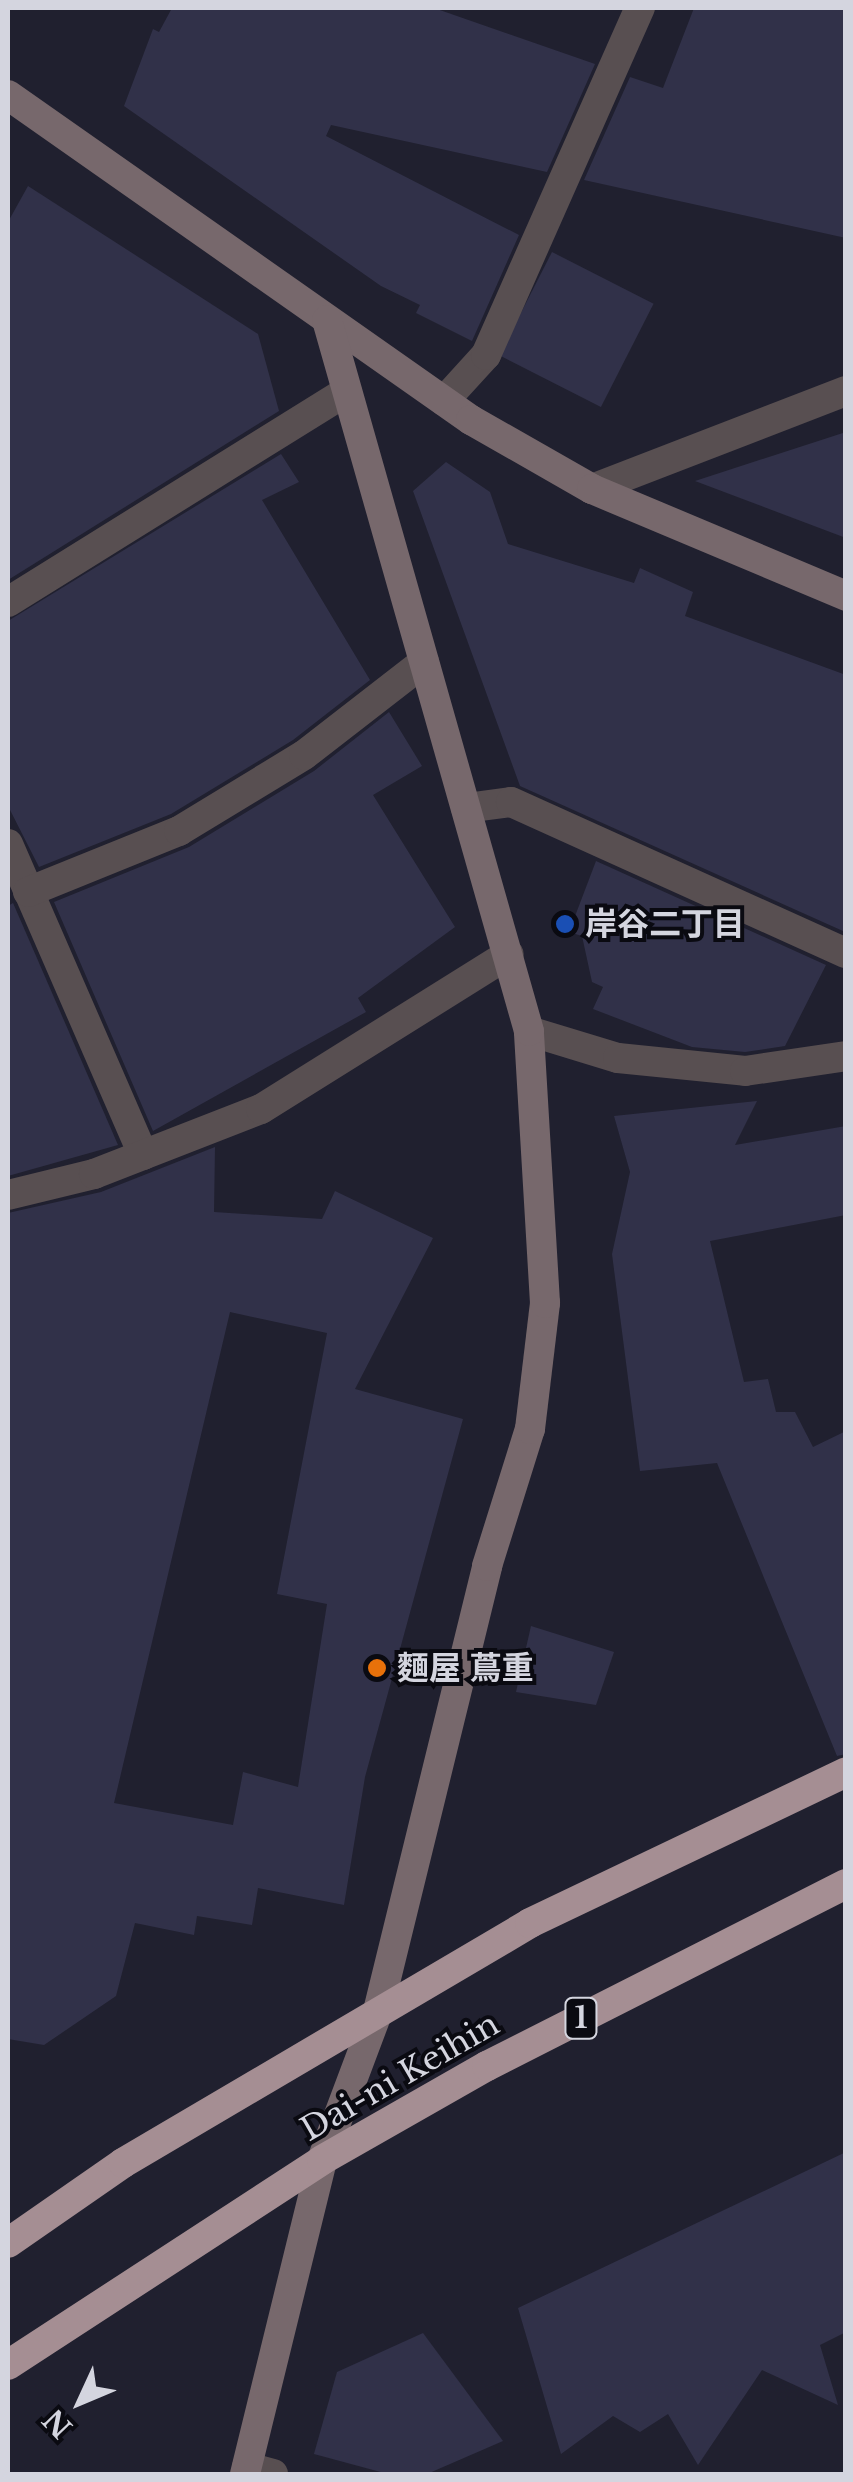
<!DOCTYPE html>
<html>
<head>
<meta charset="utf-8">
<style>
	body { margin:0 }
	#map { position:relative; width:853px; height:2482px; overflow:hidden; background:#20202f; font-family:"Libre Baskerville","Noto Sans JP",serif }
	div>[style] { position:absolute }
	.building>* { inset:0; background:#313149; transform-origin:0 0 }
	.lane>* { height:30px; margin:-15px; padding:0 15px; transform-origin:15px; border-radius:15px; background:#584f51 }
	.street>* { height:30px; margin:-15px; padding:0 15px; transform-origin:15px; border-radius:15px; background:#584f51 }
	.secondary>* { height:30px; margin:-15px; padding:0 15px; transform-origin:15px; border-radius:15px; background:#77686c }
	.highway>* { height:30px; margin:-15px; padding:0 15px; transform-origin:15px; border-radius:15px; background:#a58e93 }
	.dots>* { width:28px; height:28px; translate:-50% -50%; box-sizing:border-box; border:5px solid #0a0a11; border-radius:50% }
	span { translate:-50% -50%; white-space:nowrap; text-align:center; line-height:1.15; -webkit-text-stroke:8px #0a0a11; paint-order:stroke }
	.shield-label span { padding:2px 8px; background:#0a0a11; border:2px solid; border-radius:8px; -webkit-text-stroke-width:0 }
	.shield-label { font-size:30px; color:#d4d5df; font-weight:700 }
	.poi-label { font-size:32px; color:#d4d5df; font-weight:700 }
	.left { translate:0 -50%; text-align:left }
	.street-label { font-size:32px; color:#d4d5df }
	.frame { position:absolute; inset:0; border:10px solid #d4d5df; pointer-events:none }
	.north { position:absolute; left:30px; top:2352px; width:100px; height:100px; -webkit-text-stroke:8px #0a0a11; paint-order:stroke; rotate:226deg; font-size:28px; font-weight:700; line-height:40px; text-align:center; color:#d4d5df }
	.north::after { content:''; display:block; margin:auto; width:35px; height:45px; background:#d4d5df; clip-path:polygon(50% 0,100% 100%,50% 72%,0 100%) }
</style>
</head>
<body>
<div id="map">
	<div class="building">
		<div style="clip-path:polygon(172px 8px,434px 8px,595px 64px,547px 172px,331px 125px,326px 136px,519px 235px,472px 341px,416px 313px,420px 305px,381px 286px,124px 106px,153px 29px,159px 32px)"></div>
		<div style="clip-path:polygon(694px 8px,846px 8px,846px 238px,584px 180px,630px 77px,663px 88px)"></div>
		<div style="clip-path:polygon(28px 186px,258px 334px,279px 411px,8px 580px,8px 222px)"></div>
		<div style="left:552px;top:252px;width:114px;height:116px;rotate:27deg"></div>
		<div style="clip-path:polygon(846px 432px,846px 538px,695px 481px)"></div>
		<div style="clip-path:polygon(281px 454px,299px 482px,262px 500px,370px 680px,293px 740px,171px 814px,39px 867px,8px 806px,8px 621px)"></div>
		<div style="clip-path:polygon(446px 462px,490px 492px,508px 544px,634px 583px,640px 568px,693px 592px,685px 616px,846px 675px,843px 931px,520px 786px,413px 491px)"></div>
		<div style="clip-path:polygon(389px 712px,422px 766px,373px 795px,455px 927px,358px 998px,366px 1012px,153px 1131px,54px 902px,189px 847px,314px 771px)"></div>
		<div style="clip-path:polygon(596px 861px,826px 965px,785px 1046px,745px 1052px,692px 1047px,593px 1009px,603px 987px,592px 982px,582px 936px,569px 932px)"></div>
		<div style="clip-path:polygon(13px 903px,118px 1145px,8px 1176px,8px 906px)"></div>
		<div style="clip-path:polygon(757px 1101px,735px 1145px,846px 1126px,846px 1215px,710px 1241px,744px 1382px,768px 1379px,776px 1412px,795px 1412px,813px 1447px,846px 1431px,846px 1754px,837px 1756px,717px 1463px,640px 1471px,612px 1254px,630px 1172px,614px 1116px)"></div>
		<div style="clip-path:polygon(evenodd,215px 1147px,214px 1212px,322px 1219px,335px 1191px,433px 1238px,355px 1389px,463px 1419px,365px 1777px,344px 1905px,258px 1888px,252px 1925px,197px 1916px,194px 1935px,135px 1923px,116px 1996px,44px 2045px,8px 2039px,8px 1213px,101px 1192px,215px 1147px,230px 1312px,327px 1333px,277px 1594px,327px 1604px,298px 1787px,243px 1772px,233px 1825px,114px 1803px,230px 1312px)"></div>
		<div style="clip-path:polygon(531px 1626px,614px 1652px,596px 1705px,516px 1692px)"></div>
		<div style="clip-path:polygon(846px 2152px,846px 2332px,820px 2345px,838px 2405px,762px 2370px,698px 2465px,668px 2414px,640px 2432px,613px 2416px,561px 2454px,518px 2308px)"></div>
		<div style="clip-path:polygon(423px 2333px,503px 2441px,427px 2474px,388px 2474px,314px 2454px,337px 2372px)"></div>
	</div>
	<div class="lane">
		<div style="left:444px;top:401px;width:62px;rotate:-47.6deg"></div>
		<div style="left:486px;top:355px;width:380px;rotate:-66.1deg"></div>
		<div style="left:8px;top:602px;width:399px;rotate:-31.9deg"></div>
		<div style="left:466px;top:808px;width:45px;rotate:-7.6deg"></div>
		<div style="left:511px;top:802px;width:367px;rotate:24.3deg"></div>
		<div style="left:8px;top:844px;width:339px;rotate:66.5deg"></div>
		<div style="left:28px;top:892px;width:163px;rotate:-22deg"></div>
		<div style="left:179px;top:831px;width:146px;rotate:-31.3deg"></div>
		<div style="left:304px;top:755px;width:152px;rotate:-37.8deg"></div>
		<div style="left:8px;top:1195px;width:89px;rotate:-13.7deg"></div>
		<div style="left:94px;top:1174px;width:179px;rotate:-21.3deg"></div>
		<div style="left:261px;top:1109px;width:292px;rotate:-32deg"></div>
	</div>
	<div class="street">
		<div style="left:592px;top:489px;width:272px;rotate:-21.1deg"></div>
		<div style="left:529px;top:1031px;width:93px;rotate:16.9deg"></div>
		<div style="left:618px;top:1058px;width:128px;rotate:5.8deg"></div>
		<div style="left:745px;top:1071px;width:102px;rotate:-8.4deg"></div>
		<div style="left:247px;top:2467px;width:27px;rotate:15deg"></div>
	</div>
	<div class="secondary">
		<div style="left:8px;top:95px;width:566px;rotate:35.07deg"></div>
		<div style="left:471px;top:420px;width:139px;rotate:29.7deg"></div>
		<div style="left:592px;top:489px;width:276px;rotate:22.8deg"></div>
		<div style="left:245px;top:2474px;width:323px;rotate:-76.2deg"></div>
		<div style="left:322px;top:2160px;width:159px;rotate:-69.4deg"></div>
		<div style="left:378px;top:2011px;width:458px;rotate:-76.2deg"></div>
		<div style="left:487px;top:1566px;width:144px;rotate:-72.6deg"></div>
		<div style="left:530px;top:1429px;width:127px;rotate:-83.2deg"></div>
		<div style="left:545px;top:1303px;width:272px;rotate:-93.4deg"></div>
		<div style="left:529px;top:1031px;width:739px;rotate:-105.86deg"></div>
	</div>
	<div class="highway">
		<div style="left:8px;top:2243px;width:140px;rotate:-34.8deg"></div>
		<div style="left:123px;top:2163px;width:472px;rotate:-30.5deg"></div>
		<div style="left:530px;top:1923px;width:350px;rotate:-25.5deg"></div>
		<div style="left:8px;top:2365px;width:375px;rotate:-33.1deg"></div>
		<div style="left:322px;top:2160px;width:190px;rotate:-29.7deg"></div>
		<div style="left:487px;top:2066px;width:402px;rotate:-26.9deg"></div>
	</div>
	<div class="dots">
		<div style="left:565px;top:924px;background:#1a4fb4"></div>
		<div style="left:377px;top:1668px;background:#e8710a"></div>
	</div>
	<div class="shield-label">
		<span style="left:581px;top:2018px">1</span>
	</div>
	<div class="poi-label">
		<span class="left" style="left:585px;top:924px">岸谷二丁目</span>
		<span class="left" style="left:397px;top:1668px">麵屋 蔦重</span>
	</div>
	<div class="street-label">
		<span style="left:400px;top:2077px;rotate:-30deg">Dai-ni Keihin</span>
	</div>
	<div class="frame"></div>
	<div class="north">N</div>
</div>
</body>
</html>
